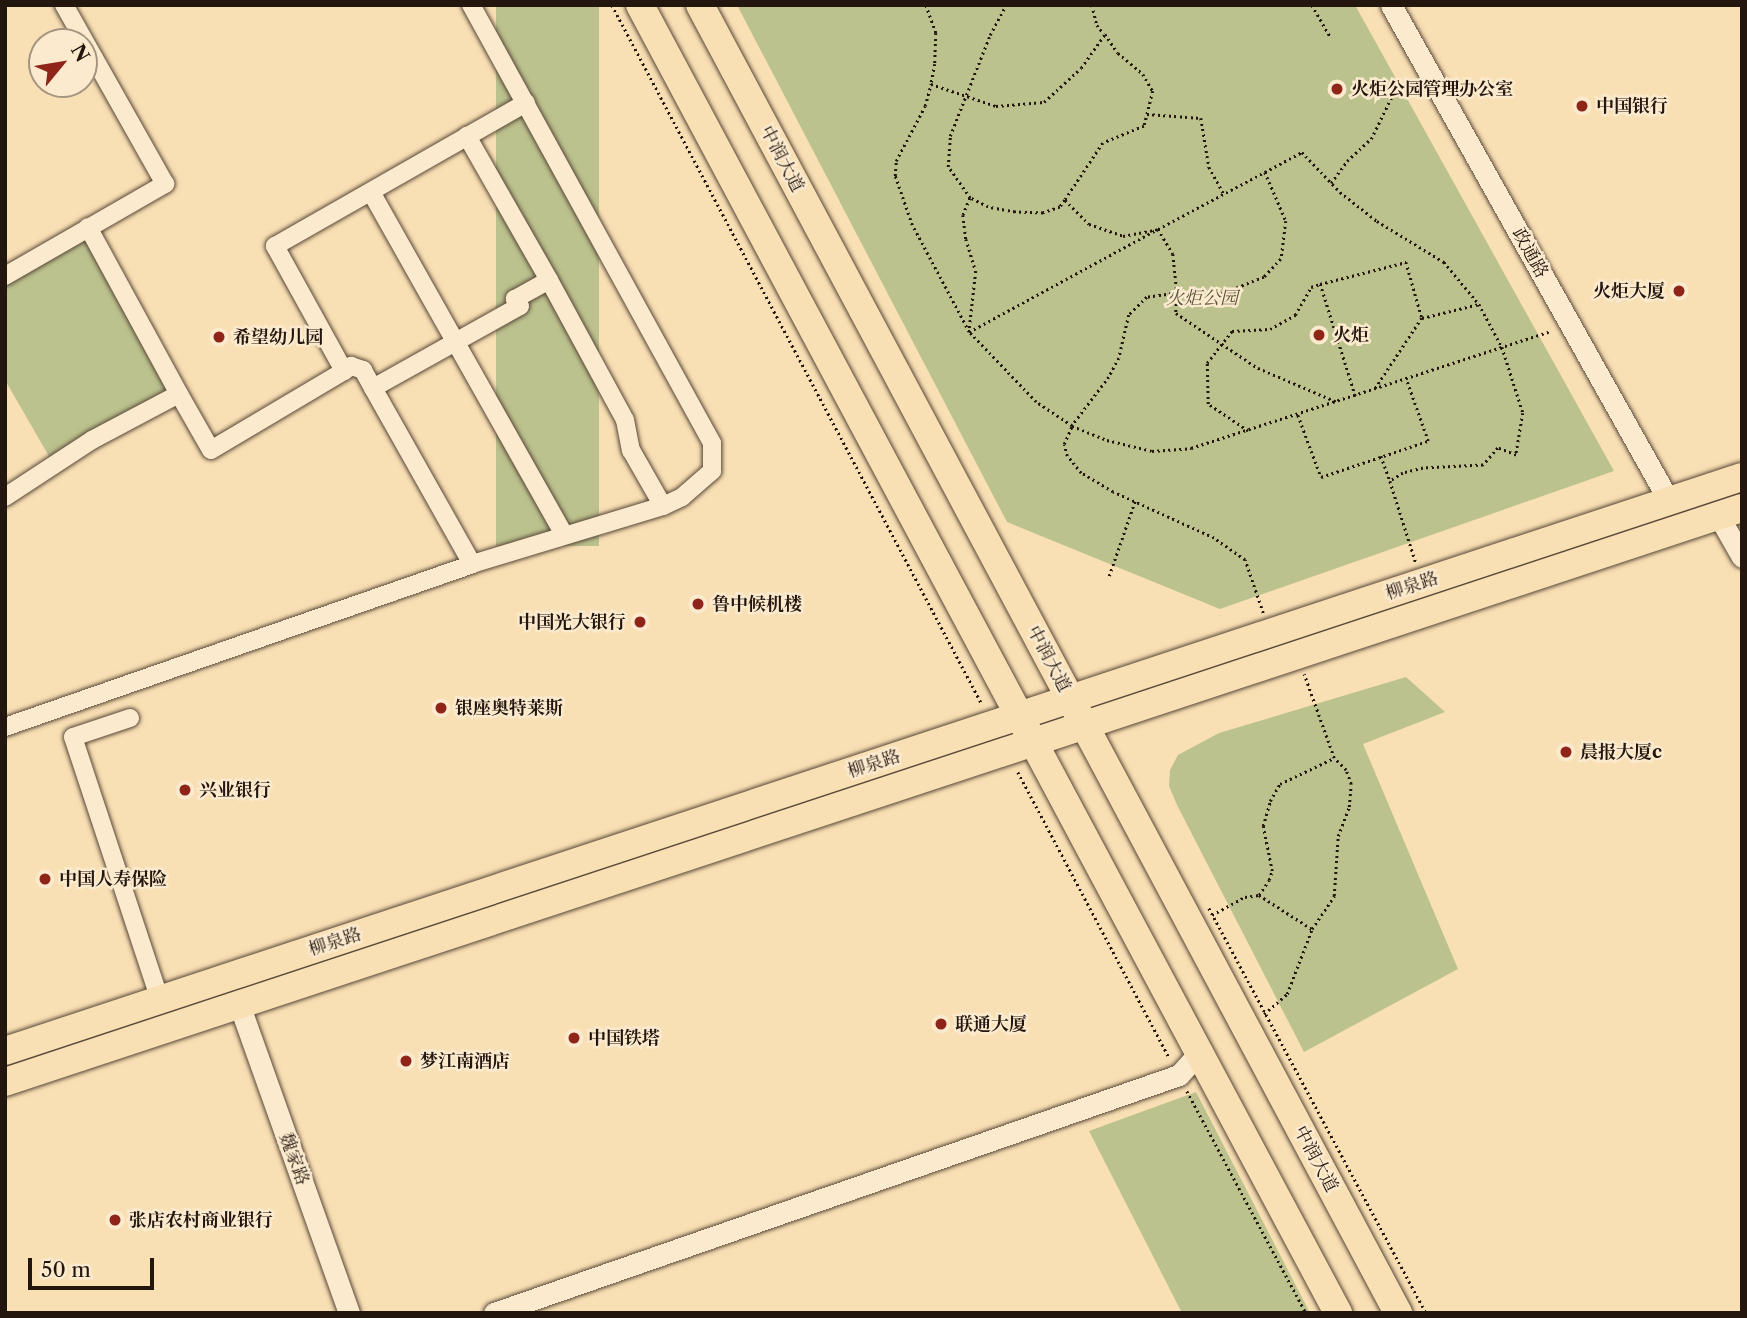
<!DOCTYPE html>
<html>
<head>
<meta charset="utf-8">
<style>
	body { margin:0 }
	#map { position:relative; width:1747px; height:1318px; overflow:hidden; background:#f9dfb4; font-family:"Libre Caslon Text","Noto Serif SC",serif }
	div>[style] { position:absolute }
	.green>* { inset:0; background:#bcc28e; transform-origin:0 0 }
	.path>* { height:2.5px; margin-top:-1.25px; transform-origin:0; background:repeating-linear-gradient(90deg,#23160e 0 2px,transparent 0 5.5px) }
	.roads { filter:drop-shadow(0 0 2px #584838) drop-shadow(0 0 2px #584838) }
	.minor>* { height:18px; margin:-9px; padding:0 9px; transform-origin:9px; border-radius:9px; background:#fbeace }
	.tertiary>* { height:21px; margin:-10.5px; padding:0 10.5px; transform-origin:10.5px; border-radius:10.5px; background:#fbeace }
	.primary>* { height:28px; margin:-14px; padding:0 14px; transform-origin:14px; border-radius:14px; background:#f9dfb4 }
	.dots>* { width:19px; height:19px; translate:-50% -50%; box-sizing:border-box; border:4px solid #fbeace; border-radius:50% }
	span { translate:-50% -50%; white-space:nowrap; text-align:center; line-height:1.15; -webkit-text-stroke:5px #fbeace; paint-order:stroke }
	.poi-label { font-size:18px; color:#23160e; font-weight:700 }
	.left { translate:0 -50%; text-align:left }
	.right { translate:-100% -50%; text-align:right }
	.street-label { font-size:18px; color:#23160e }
	.park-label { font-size:18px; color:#59523b; font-style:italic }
	.frame { position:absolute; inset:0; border:7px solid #23160e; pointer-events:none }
	.north { position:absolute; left:28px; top:28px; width:70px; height:70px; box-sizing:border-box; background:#fbeace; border:2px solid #a59581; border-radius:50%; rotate:60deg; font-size:19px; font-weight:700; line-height:28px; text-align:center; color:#23160e }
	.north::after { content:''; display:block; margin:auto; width:24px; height:32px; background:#8f2418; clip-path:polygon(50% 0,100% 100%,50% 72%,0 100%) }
	.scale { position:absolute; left:28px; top:1258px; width:126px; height:32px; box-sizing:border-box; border:4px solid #23160e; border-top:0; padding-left:9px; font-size:21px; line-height:24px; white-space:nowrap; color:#23160e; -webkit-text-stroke:5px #fbeace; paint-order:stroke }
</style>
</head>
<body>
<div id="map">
	<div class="green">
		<div style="left:496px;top:5px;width:103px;height:541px"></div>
		<div style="clip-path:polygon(737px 5px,1355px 5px,1614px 471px,1220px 609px,1007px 522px)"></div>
		<div style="clip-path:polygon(88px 227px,179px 394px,54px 465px,5px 380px,5px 276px)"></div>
		<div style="clip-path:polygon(1406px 677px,1445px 712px,1363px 744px,1458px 969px,1304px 1052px,1177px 805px,1169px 786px,1170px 770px,1178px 755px,1219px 733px)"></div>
		<div style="clip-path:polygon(1196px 1092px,1310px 1313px,1182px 1313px,1089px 1131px)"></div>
	</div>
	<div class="path">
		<div style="left:612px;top:5px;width:791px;rotate:62.11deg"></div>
		<div style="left:926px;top:5px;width:30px;rotate:70deg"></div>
		<div style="left:936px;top:33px;width:31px;rotate:92deg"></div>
		<div style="left:935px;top:64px;width:20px;rotate:101deg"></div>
		<div style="left:1092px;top:5px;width:21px;rotate:76deg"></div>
		<div style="left:1097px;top:25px;width:11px;rotate:52deg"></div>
		<div style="left:1312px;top:5px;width:38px;rotate:60deg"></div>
		<div style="left:1147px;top:114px;width:54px;rotate:4.2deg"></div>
		<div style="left:1201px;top:118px;width:50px;rotate:80.7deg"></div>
		<div style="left:1209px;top:167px;width:31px;rotate:61deg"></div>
		<div style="left:1265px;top:172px;width:53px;rotate:66.8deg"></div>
		<div style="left:1286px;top:221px;width:38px;rotate:97deg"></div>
		<div style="left:1281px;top:259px;width:25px;rotate:133deg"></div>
		<div style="left:1264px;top:277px;width:51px;rotate:158deg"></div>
		<div style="left:1217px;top:296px;width:40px;rotate:-175.7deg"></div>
		<div style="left:1177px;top:293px;width:20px;rotate:93deg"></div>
		<div style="left:1176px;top:313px;width:99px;rotate:33.9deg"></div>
		<div style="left:1258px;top:368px;width:86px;rotate:23.3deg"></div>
		<div style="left:1331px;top:183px;width:27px;rotate:-54deg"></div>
		<div style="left:1347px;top:161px;width:33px;rotate:-43deg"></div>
		<div style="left:1371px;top:139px;width:55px;rotate:-63.9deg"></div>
		<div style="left:1395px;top:90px;width:6px;rotate:-31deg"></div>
		<div style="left:970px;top:198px;width:38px;rotate:-125deg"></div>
		<div style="left:948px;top:167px;width:31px;rotate:-86deg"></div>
		<div style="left:950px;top:136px;width:109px;rotate:-68.4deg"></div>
		<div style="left:990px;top:35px;width:34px;rotate:-62deg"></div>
		<div style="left:1065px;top:200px;width:9px;rotate:126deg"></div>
		<div style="left:1060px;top:207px;width:18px;rotate:161deg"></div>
		<div style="left:1043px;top:213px;width:28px;rotate:-178deg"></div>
		<div style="left:1015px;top:212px;width:27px;rotate:-170deg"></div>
		<div style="left:988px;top:207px;width:20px;rotate:-153deg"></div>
		<div style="left:970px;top:198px;width:18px;rotate:112deg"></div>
		<div style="left:963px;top:215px;width:24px;rotate:83deg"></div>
		<div style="left:966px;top:239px;width:34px;rotate:73deg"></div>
		<div style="left:976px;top:271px;width:61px;rotate:96.5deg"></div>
		<div style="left:969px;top:332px;width:121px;rotate:-118deg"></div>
		<div style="left:912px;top:225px;width:52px;rotate:-109.1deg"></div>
		<div style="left:895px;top:176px;width:15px;rotate:-86deg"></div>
		<div style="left:896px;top:161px;width:62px;rotate:-62.2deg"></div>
		<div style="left:925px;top:106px;width:23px;rotate:-75deg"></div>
		<div style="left:931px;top:84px;width:69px;rotate:18.7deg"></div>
		<div style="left:996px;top:106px;width:48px;rotate:-4.8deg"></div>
		<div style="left:1044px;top:102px;width:50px;rotate:-42.6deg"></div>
		<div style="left:1081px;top:68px;width:42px;rotate:-54.8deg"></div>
		<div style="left:1105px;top:34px;width:23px;rotate:56deg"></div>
		<div style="left:1118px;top:53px;width:33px;rotate:40deg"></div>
		<div style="left:1143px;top:74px;width:20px;rotate:60deg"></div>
		<div style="left:1153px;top:91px;width:36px;rotate:104deg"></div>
		<div style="left:1144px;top:126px;width:44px;rotate:157.5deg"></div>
		<div style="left:1103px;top:143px;width:69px;rotate:123.7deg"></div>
		<div style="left:1065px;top:200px;width:34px;rotate:45deg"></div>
		<div style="left:1089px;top:224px;width:36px;rotate:19deg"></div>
		<div style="left:1123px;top:236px;width:36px;rotate:-11deg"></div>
		<div style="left:1158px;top:229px;width:29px;rotate:59deg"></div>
		<div style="left:1173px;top:254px;width:39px;rotate:84deg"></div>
		<div style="left:1177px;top:293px;width:30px;rotate:172deg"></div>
		<div style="left:1147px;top:297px;width:25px;rotate:135deg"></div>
		<div style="left:1129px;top:315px;width:44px;rotate:103.1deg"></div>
		<div style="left:1119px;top:358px;width:21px;rotate:118deg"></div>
		<div style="left:1109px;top:377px;width:61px;rotate:127.1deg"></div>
		<div style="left:1072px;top:426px;width:43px;rotate:-146.3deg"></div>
		<div style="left:1036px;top:402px;width:97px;rotate:-133.7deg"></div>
		<div style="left:969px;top:332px;width:215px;rotate:-28.6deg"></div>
		<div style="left:1158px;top:229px;width:163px;rotate:-28.1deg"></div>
		<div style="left:1302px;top:152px;width:55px;rotate:46.5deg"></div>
		<div style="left:1340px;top:192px;width:47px;rotate:38.1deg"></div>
		<div style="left:1377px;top:221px;width:79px;rotate:31.5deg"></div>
		<div style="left:1444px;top:262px;width:55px;rotate:50.2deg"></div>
		<div style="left:1479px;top:304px;width:49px;rotate:61.9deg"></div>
		<div style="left:1502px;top:347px;width:69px;rotate:72.3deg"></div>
		<div style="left:1523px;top:413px;width:43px;rotate:99.5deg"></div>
		<div style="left:1516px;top:455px;width:19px;rotate:-159deg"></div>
		<div style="left:1498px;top:448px;width:23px;rotate:131deg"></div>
		<div style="left:1483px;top:465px;width:60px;rotate:177.1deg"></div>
		<div style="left:1423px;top:468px;width:21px;rotate:166deg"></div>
		<div style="left:1403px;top:473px;width:15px;rotate:148deg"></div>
		<div style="left:1390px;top:481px;width:86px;rotate:72.4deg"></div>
		<div style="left:1422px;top:318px;width:59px;rotate:-13.8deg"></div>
		<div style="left:1355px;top:396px;width:117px;rotate:-107.4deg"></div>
		<div style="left:1320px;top:284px;width:89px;rotate:-14.3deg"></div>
		<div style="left:1406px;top:262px;width:58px;rotate:74.1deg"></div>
		<div style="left:1422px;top:318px;width:85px;rotate:123.5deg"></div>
		<div style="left:1298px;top:415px;width:66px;rotate:69.6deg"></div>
		<div style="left:1321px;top:477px;width:113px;rotate:-18.6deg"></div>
		<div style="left:1428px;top:441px;width:66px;rotate:-109.5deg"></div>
		<div style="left:1248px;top:431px;width:48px;rotate:-146deg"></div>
		<div style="left:1208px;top:404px;width:41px;rotate:-91.4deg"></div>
		<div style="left:1207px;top:363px;width:41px;rotate:-52deg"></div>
		<div style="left:1232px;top:331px;width:38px;rotate:-3deg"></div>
		<div style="left:1270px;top:329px;width:29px;rotate:-29deg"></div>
		<div style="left:1295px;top:315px;width:32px;rotate:-60deg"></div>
		<div style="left:1311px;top:287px;width:9px;rotate:-18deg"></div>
		<div style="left:1381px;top:456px;width:27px;rotate:70deg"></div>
		<div style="left:1109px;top:576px;width:79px;rotate:-70.9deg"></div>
		<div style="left:1263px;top:613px;width:56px;rotate:-108.8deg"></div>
		<div style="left:1245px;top:560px;width:38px;rotate:-145deg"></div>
		<div style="left:1214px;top:538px;width:111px;rotate:-155.5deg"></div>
		<div style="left:1113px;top:492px;width:37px;rotate:-149deg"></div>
		<div style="left:1081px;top:473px;width:22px;rotate:-129deg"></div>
		<div style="left:1067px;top:456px;width:12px;rotate:-104deg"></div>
		<div style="left:1064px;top:444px;width:20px;rotate:-66deg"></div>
		<div style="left:1072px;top:426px;width:38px;rotate:22deg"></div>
		<div style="left:1107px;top:440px;width:46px;rotate:13.7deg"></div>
		<div style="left:1152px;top:451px;width:39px;rotate:-4deg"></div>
		<div style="left:1191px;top:448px;width:379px;rotate:-18deg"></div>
		<div style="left:1018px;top:772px;width:323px;rotate:62.1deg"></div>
		<div style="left:1259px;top:895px;width:63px;rotate:32.7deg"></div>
		<div style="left:1209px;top:908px;width:459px;rotate:61.8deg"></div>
		<div style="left:1212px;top:915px;width:38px;rotate:-29deg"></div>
		<div style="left:1245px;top:897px;width:14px;rotate:-8deg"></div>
		<div style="left:1259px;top:895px;width:18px;rotate:-56deg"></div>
		<div style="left:1269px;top:880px;width:9px;rotate:-72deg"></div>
		<div style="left:1272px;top:871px;width:46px;rotate:-101.3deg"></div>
		<div style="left:1263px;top:826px;width:26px;rotate:-74deg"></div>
		<div style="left:1270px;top:801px;width:20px;rotate:-60deg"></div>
		<div style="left:1280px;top:784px;width:60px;rotate:-25.7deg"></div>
		<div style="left:1264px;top:1014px;width:30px;rotate:-41deg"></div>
		<div style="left:1287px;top:994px;width:70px;rotate:-69deg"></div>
		<div style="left:1312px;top:929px;width:40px;rotate:-56deg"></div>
		<div style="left:1334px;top:896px;width:60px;rotate:-86.2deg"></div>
		<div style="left:1338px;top:836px;width:31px;rotate:-69deg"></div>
		<div style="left:1349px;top:807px;width:23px;rotate:-85deg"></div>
		<div style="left:1351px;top:784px;width:15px;rotate:-110deg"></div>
		<div style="left:1346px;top:770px;width:17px;rotate:-135deg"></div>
		<div style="left:1334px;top:758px;width:89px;rotate:-109.7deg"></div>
		<div style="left:1187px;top:1091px;width:252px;rotate:61.8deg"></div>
	</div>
	<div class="roads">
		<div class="minor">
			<div style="left:371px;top:192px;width:394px;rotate:60.6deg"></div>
			<div style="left:5px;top:276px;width:185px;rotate:-29.9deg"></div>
			<div style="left:165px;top:184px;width:206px;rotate:-119.4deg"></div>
			<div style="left:549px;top:280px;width:159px;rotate:61.5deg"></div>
			<div style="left:625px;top:420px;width:31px;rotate:79deg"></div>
			<div style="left:631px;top:450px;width:64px;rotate:60.3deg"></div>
			<div style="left:344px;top:371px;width:9px;rotate:-36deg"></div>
			<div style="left:351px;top:366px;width:13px;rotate:18deg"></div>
			<div style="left:363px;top:370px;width:21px;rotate:61deg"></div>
			<div style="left:373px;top:388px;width:168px;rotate:-29.2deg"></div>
			<div style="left:520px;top:306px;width:9px;rotate:-126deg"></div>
			<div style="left:515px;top:299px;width:39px;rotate:-29deg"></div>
			<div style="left:549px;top:280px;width:166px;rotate:-119.7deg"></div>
			<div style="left:373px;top:388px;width:202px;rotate:60.6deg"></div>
			<div style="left:179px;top:394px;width:64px;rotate:60.3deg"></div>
			<div style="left:211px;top:450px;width:155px;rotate:-30.7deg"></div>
			<div style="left:344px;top:371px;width:143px;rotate:-118.9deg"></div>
			<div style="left:275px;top:246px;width:289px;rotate:-29.7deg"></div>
			<div style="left:5px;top:497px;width:104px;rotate:-33.2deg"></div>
			<div style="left:92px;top:440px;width:98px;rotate:-27.9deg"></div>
			<div style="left:179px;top:394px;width:190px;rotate:-118.6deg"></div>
			<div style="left:130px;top:718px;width:60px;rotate:161.6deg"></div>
			<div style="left:73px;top:737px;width:277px;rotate:71.7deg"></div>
			<div style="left:5px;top:727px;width:495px;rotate:-19.2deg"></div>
			<div style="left:472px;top:564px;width:200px;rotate:-16.9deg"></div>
			<div style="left:663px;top:506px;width:21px;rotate:-25deg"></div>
			<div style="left:682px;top:497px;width:40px;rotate:-41deg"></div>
			<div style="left:712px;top:471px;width:28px;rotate:-90deg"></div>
			<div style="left:712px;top:443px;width:500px;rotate:-118.8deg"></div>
		</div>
		<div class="tertiary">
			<div style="left:1391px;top:5px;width:569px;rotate:60.73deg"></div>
			<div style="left:1718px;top:515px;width:48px;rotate:60.3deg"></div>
			<div style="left:239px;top:1004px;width:328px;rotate:70.4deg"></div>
			<div style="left:494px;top:1313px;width:725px;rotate:-19.16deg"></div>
			<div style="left:1179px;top:1075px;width:30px;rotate:-48deg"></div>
		</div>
		<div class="primary">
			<div style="left:640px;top:5px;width:1483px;rotate:61.91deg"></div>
			<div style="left:700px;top:5px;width:1483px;rotate:61.91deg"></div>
			<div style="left:5px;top:1051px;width:1829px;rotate:-18.29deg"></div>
			<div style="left:5px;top:1082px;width:1829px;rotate:-18.29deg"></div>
		</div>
	</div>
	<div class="dots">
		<div style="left:1337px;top:89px;background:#8f2418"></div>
		<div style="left:1582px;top:106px;background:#8f2418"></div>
		<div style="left:1679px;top:291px;background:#8f2418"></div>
		<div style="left:1319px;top:335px;background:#8f2418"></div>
		<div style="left:219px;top:337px;background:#8f2418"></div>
		<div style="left:698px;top:604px;background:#8f2418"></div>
		<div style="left:640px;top:622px;background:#8f2418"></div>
		<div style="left:441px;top:708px;background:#8f2418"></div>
		<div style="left:1566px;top:752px;background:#8f2418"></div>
		<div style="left:185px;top:790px;background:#8f2418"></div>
		<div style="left:45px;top:879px;background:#8f2418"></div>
		<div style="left:941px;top:1024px;background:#8f2418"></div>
		<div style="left:574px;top:1038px;background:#8f2418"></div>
		<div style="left:406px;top:1061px;background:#8f2418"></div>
		<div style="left:115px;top:1220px;background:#8f2418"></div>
	</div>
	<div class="poi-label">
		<span class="left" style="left:1351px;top:89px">火炬公园管理办公室</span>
		<span class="left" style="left:1596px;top:106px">中国银行</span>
		<span class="right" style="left:1665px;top:291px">火炬大厦</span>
		<span class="left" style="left:1333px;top:335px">火炬</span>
		<span class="left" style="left:233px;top:337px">希望幼儿园</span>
		<span class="left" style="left:712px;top:604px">鲁中候机楼</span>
		<span class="right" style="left:626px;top:622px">中国光大银行</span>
		<span class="left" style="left:455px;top:708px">银座奥特莱斯</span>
		<span class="left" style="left:1580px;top:752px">晨报大厦c</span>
		<span class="left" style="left:199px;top:790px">兴业银行</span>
		<span class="left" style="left:59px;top:879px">中国人寿保险</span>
		<span class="left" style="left:955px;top:1024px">联通大厦</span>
		<span class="left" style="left:588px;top:1038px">中国铁塔</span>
		<span class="left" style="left:420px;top:1061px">梦江南酒店</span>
		<span class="left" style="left:129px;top:1220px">张店农村商业银行</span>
	</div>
	<div class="street-label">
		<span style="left:782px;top:159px;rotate:62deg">中润大道</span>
		<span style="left:1530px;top:253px;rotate:61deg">政通路</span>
		<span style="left:1412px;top:586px;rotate:-18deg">柳泉路</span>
		<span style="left:1049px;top:659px;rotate:62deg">中润大道</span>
		<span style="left:874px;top:764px;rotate:-18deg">柳泉路</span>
		<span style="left:335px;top:942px;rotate:-18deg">柳泉路</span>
		<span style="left:294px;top:1159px;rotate:70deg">魏家路</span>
		<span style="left:1316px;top:1159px;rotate:62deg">中润大道</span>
	</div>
	<div class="park-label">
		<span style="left:1202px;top:298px">火炬公园</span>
	</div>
	<div class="frame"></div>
	<div class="north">N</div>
	<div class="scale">50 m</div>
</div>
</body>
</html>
